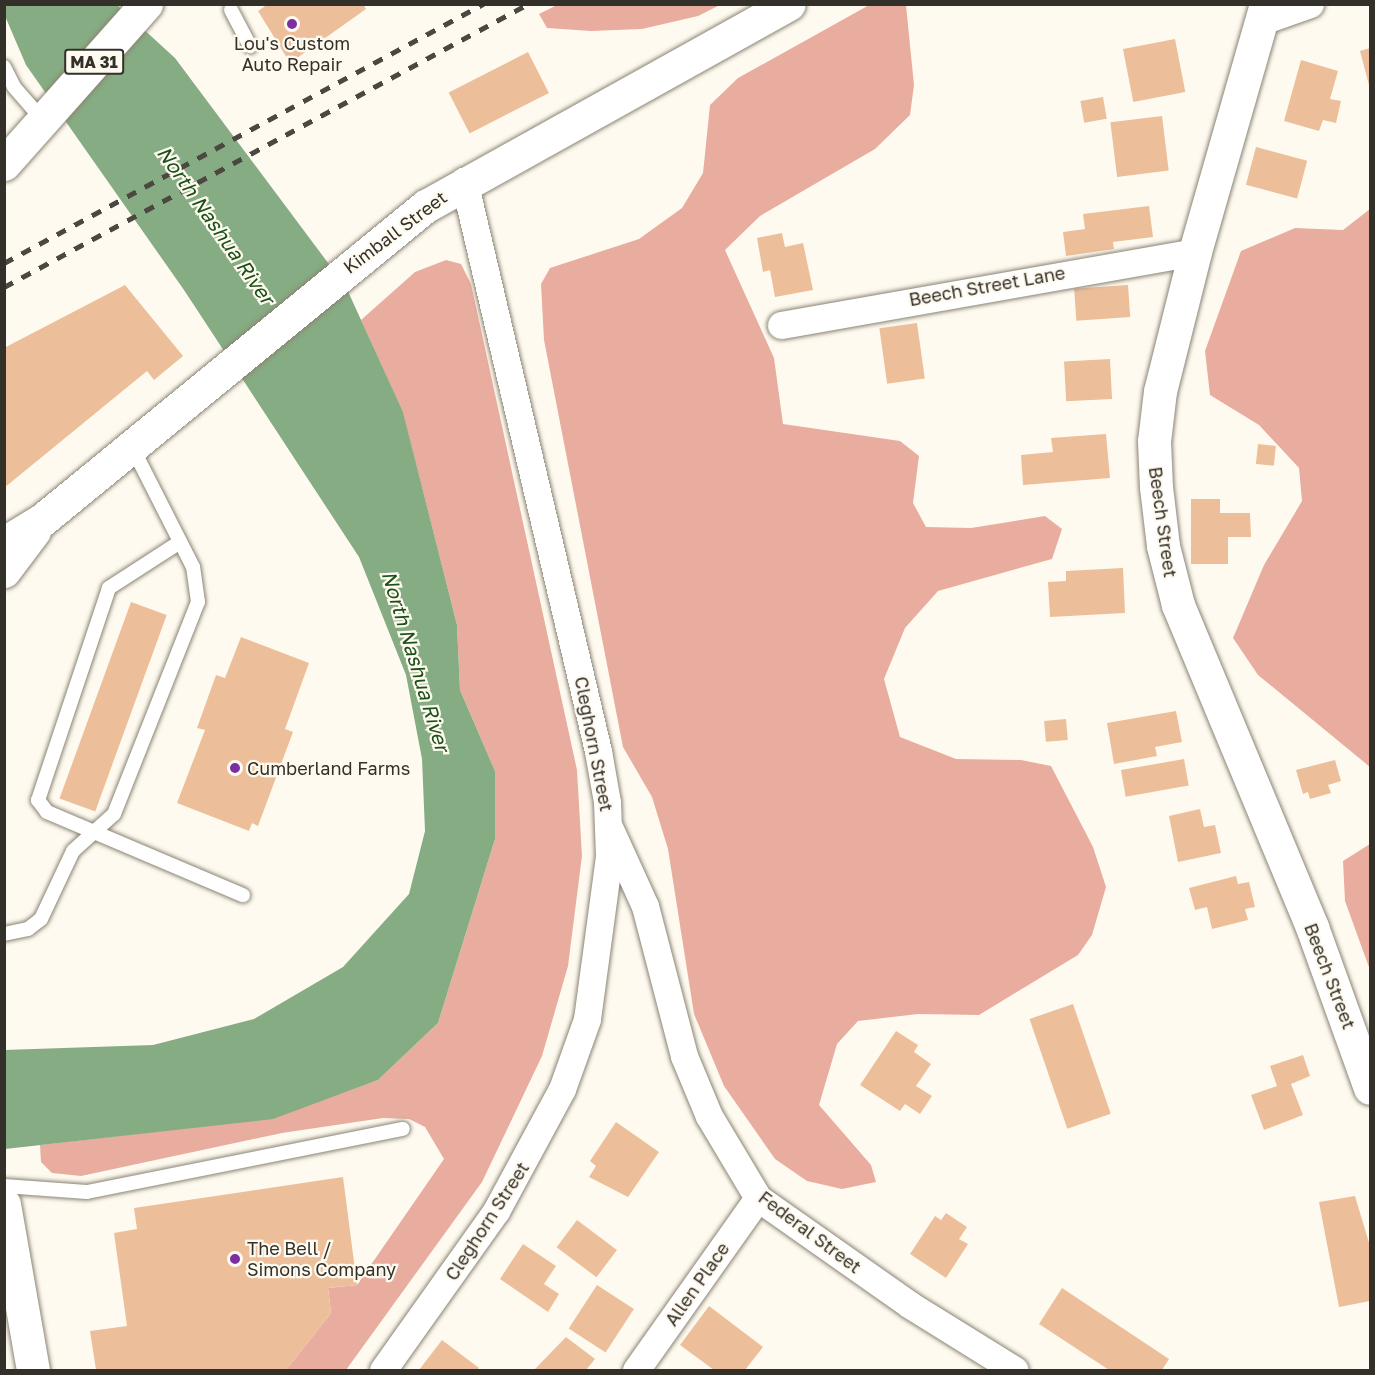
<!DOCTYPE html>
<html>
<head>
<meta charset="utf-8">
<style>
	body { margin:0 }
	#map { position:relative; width:1375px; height:1375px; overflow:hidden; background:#fffaf0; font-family:"Golos Text",sans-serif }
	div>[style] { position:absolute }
	.forest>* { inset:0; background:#e8ad9f }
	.water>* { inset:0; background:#86ac83 }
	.building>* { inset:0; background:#ecbf9a; transform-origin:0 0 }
	.roads { filter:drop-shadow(0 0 2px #8a8474) drop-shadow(0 0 2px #8a8474) }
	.lane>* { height:14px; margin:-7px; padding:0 7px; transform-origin:7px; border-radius:7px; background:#fff }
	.street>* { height:27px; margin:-13.5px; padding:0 13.5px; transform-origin:13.5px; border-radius:13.5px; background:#fff }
	.secondary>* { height:33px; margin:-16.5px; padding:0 16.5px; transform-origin:16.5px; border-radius:16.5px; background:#fff }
	.highway>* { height:33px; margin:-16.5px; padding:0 16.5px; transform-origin:16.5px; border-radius:16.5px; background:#fff }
	.rail>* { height:4.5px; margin-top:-2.25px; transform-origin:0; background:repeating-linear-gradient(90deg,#4b4841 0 10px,transparent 0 20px) }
	.dots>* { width:16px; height:16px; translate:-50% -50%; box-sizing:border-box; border:3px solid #fffaf0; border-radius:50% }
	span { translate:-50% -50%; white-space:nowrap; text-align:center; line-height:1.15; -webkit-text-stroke:4.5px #fffaf0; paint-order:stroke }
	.shield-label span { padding:2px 4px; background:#fffaf0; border:2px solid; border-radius:4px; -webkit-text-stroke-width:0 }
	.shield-label { font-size:16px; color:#33302a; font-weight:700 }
	.poi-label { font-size:18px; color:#33302a }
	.left { translate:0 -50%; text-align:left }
	.street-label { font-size:18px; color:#33302a }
	.water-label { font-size:20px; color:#1c5019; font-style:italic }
	.frame { position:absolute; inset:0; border:6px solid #33302a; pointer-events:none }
</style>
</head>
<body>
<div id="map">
	<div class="forest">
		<div style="clip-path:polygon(871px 4px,906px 5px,914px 85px,910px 115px,875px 149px,760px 216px,725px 250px,774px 358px,783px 424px,900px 441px,919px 456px,913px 503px,926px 527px,971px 528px,1045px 516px,1062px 529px,1052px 559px,938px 591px,905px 628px,884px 679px,900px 737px,956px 759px,1021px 760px,1051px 766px,1093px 847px,1106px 887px,1092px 935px,1078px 955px,979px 1015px,918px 1014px,858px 1021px,837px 1044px,819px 1105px,871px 1165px,876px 1182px,842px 1189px,807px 1181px,775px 1159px,724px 1086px,694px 1014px,668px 849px,652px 797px,623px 747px,544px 340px,541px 284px,550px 268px,639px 239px,682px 208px,703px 173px,710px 105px,738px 78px)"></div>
		<div style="clip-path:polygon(557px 5px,557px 4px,720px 5px,698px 16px,642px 29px,591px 31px,547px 28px,539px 14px)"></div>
		<div style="clip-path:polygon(1370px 209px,1370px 767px,1258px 675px,1233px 638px,1264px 565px,1302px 501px,1299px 468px,1259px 425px,1210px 395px,1205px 351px,1241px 251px,1295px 228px,1343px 230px)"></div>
		<div style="clip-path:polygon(446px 260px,461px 264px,471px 284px,577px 770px,582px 856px,568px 966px,542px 1056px,482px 1182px,346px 1370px,286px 1370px,331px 1313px,328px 1288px,357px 1285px,444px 1159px,425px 1127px,409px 1119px,383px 1118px,282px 1133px,81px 1176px,52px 1173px,41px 1162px,40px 1145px,273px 1118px,378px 1080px,438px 1023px,495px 839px,495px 771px,460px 690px,457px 625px,403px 413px,361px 320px,415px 272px)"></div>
		<div style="clip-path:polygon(1370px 844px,1370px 970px,1345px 901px,1343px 861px)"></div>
	</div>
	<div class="water">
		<div style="clip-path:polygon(5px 5px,117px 5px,175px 58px,346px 287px,403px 412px,457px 625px,460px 690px,495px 771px,495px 839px,438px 1023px,378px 1080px,273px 1119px,5px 1149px,4px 1050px,153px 1045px,254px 1019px,343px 967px,409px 894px,425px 831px,422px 759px,406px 675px,359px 557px,184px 290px,26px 65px,5px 16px)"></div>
	</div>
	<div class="building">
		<div style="clip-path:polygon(268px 4px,363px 4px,366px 9px,290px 63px,258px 11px)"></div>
		<div style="left:1175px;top:39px;width:54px;height:53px;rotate:79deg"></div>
		<div style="clip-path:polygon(1370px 48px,1370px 89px,1360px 51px)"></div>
		<div style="left:528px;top:52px;width:46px;height:89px;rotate:63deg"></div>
		<div style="clip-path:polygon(1301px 60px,1338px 71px,1330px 99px,1341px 101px,1336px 123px,1323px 120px,1319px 131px,1284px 121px)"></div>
		<div style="left:1103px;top:97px;width:22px;height:23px;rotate:80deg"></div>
		<div style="left:1162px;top:116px;width:55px;height:52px;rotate:83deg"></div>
		<div style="left:1256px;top:147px;width:53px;height:39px;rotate:15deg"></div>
		<div style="clip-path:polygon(1149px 206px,1153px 237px,1113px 242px,1114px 249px,1066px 256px,1063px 232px,1085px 229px,1083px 214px)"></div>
		<div style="clip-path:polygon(782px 233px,785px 247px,803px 243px,813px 290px,775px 297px,770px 270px,763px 272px,757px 238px)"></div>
		<div style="clip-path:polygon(125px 285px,183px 356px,154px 380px,147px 371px,4px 488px,4px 348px)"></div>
		<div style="left:1128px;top:285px;width:32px;height:54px;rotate:86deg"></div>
		<div style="left:917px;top:323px;width:56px;height:38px;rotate:82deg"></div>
		<div style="left:1110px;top:359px;width:40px;height:46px;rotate:87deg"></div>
		<div style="clip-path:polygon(1106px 434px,1110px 478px,1023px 485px,1021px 455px,1053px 452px,1051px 438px)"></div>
		<div style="left:1258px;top:444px;width:18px;height:20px;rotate:6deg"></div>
		<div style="clip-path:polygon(1191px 499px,1220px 499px,1220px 513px,1250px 513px,1251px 537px,1228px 537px,1228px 564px,1191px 564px)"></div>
		<div style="clip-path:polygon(1123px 568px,1125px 613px,1050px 617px,1048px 582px,1066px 581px,1066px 571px)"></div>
		<div style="left:131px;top:602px;width:38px;height:209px;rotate:20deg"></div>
		<div style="clip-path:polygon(241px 637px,309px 663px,285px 729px,293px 732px,258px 826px,252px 823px,249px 831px,177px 803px,205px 730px,197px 728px,216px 675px,225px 678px)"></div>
		<div style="clip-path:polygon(1176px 711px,1182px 742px,1155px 747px,1157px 756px,1114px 764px,1107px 723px)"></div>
		<div style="left:1066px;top:719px;width:21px;height:22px;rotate:85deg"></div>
		<div style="left:1184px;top:759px;width:27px;height:64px;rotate:80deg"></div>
		<div style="clip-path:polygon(1335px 760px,1341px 781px,1328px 785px,1331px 793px,1310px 799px,1308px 792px,1303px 794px,1296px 770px)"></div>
		<div style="clip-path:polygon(1200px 809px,1204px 827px,1215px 825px,1221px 853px,1178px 862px,1169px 816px)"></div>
		<div style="clip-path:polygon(1236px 876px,1238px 884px,1249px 882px,1255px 907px,1245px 909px,1248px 920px,1212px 929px,1207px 907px,1195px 910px,1189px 888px)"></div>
		<div style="left:1073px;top:1004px;width:116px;height:46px;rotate:71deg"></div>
		<div style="clip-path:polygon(896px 1031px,918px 1045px,914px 1052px,931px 1064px,916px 1086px,932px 1096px,920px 1114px,905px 1104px,900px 1111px,860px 1085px)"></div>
		<div style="clip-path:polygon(1303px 1055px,1310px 1076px,1291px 1084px,1303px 1115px,1264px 1130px,1251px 1095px,1277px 1086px,1270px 1066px)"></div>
		<div style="clip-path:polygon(616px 1122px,659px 1152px,628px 1197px,589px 1177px,596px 1166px,590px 1161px)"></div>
		<div style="clip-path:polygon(343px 1177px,357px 1285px,328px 1288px,331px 1313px,286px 1370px,96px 1370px,90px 1331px,127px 1326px,114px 1233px,137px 1229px,134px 1208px)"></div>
		<div style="clip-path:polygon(1355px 1196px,1370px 1246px,1370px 1301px,1339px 1307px,1319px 1202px)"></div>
		<div style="clip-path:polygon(946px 1213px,967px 1227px,959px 1239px,968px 1244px,946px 1278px,910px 1254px,935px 1216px,941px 1220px)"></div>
		<div style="left:577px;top:1220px;width:50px;height:34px;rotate:37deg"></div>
		<div style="clip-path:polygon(523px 1244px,556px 1266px,544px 1284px,559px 1294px,548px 1312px,500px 1279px)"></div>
		<div style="left:597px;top:1285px;width:44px;height:52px;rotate:33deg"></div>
		<div style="clip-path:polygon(1062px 1288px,1169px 1359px,1162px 1370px,1109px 1370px,1039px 1324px)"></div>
		<div style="clip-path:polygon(709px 1306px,763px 1347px,745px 1370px,714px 1370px,680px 1345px)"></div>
		<div style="clip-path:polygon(566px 1337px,595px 1359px,586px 1370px,534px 1370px)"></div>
		<div style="clip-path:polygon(442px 1340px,479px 1368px,477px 1370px,419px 1370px)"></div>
	</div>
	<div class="roads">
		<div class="lane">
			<div style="left:231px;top:10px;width:41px;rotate:62.2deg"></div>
			<div style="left:4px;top:67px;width:22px;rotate:63deg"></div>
			<div style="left:14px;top:87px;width:43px;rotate:48.8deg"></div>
			<div style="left:180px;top:542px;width:85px;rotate:147.1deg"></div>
			<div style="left:109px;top:588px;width:224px;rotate:108.5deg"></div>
			<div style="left:38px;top:800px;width:15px;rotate:53deg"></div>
			<div style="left:47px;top:812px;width:213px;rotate:23deg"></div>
			<div style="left:4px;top:934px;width:25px;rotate:-12deg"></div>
			<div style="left:28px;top:929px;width:16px;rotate:-38deg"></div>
			<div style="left:41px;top:919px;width:75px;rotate:-64.8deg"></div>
			<div style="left:73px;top:851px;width:55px;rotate:-42.1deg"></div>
			<div style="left:114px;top:814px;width:228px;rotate:-68.4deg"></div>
			<div style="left:198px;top:602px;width:35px;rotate:-98deg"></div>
			<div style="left:193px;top:567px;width:135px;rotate:-116.9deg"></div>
			<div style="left:4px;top:1186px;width:83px;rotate:4.1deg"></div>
			<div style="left:87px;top:1192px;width:322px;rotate:-11.3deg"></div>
		</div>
		<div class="street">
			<div style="left:1262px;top:21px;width:51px;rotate:-19.5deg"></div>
			<div style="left:781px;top:325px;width:420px;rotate:-10deg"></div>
			<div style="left:610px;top:829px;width:85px;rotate:65.6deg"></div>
			<div style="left:645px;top:906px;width:155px;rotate:75.4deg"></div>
			<div style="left:684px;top:1056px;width:65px;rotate:67.4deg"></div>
			<div style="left:709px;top:1116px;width:96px;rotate:59.1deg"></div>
			<div style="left:758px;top:1198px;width:186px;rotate:35.1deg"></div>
			<div style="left:910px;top:1305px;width:123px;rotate:31.8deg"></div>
			<div style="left:383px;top:1370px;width:195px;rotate:-54.6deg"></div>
			<div style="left:496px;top:1211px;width:139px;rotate:-61.6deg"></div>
			<div style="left:562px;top:1089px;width:74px;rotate:-70.3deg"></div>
			<div style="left:587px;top:1019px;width:164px;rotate:-82.3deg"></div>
			<div style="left:609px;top:856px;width:54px;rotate:-92.1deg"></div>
			<div style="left:607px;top:802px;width:52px;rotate:-100deg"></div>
			<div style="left:598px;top:751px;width:586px;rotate:-103.23deg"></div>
			<div style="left:636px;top:1370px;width:211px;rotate:-54.7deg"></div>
		</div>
		<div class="secondary">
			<div style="left:1266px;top:4px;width:258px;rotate:106deg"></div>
			<div style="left:1195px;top:252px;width:143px;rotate:104.1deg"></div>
			<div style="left:1160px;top:391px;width:50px;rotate:96.8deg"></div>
			<div style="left:1154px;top:441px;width:46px;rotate:87.5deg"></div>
			<div style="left:1156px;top:487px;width:59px;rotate:83.2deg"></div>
			<div style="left:1163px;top:546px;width:61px;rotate:75.7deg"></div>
			<div style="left:1178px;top:605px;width:349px;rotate:67.4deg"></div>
			<div style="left:1312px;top:927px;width:171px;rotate:70.2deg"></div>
			<div style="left:4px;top:543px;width:44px;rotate:-31.2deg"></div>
			<div style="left:42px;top:520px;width:496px;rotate:-39.3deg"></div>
			<div style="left:426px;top:206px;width:415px;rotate:-29.1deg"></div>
			<div style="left:4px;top:571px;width:50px;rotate:-53.1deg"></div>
			<div style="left:4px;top:1204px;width:169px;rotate:80.1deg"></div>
		</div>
		<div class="highway">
			<div style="left:4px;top:164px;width:214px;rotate:-48.4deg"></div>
		</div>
	</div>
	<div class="rail">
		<div style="left:4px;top:263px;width:545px;rotate:-28.4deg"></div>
		<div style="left:4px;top:287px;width:596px;rotate:-28.37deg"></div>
	</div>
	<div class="dots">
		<div style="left:292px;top:24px;background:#7c2fa0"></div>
		<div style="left:235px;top:768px;background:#7c2fa0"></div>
		<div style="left:235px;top:1259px;background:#7c2fa0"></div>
	</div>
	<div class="shield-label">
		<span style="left:94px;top:62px">MA 31</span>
	</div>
	<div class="poi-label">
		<span style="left:292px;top:54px">Lou's Custom<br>Auto Repair</span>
		<span class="left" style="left:247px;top:768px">Cumberland Farms</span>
		<span class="left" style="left:247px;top:1259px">The Bell /<br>Simons Company</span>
	</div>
	<div class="street-label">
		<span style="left:395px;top:232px;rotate:-37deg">Kimball Street</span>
		<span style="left:987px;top:286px;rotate:-10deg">Beech Street Lane</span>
		<span style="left:1163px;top:522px;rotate:82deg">Beech Street</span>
		<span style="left:594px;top:744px;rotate:79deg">Cleghorn Street</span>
		<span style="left:1330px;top:976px;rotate:69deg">Beech Street</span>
		<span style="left:487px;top:1221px;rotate:-57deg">Cleghorn Street</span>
		<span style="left:810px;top:1232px;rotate:37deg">Federal Street</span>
		<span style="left:697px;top:1284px;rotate:-55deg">Allen Place</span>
	</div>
	<div class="water-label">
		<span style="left:216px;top:225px;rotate:55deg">North Nashua River</span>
		<span style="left:416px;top:661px;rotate:73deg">North Nashua River</span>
	</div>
	<div class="frame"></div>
</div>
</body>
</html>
